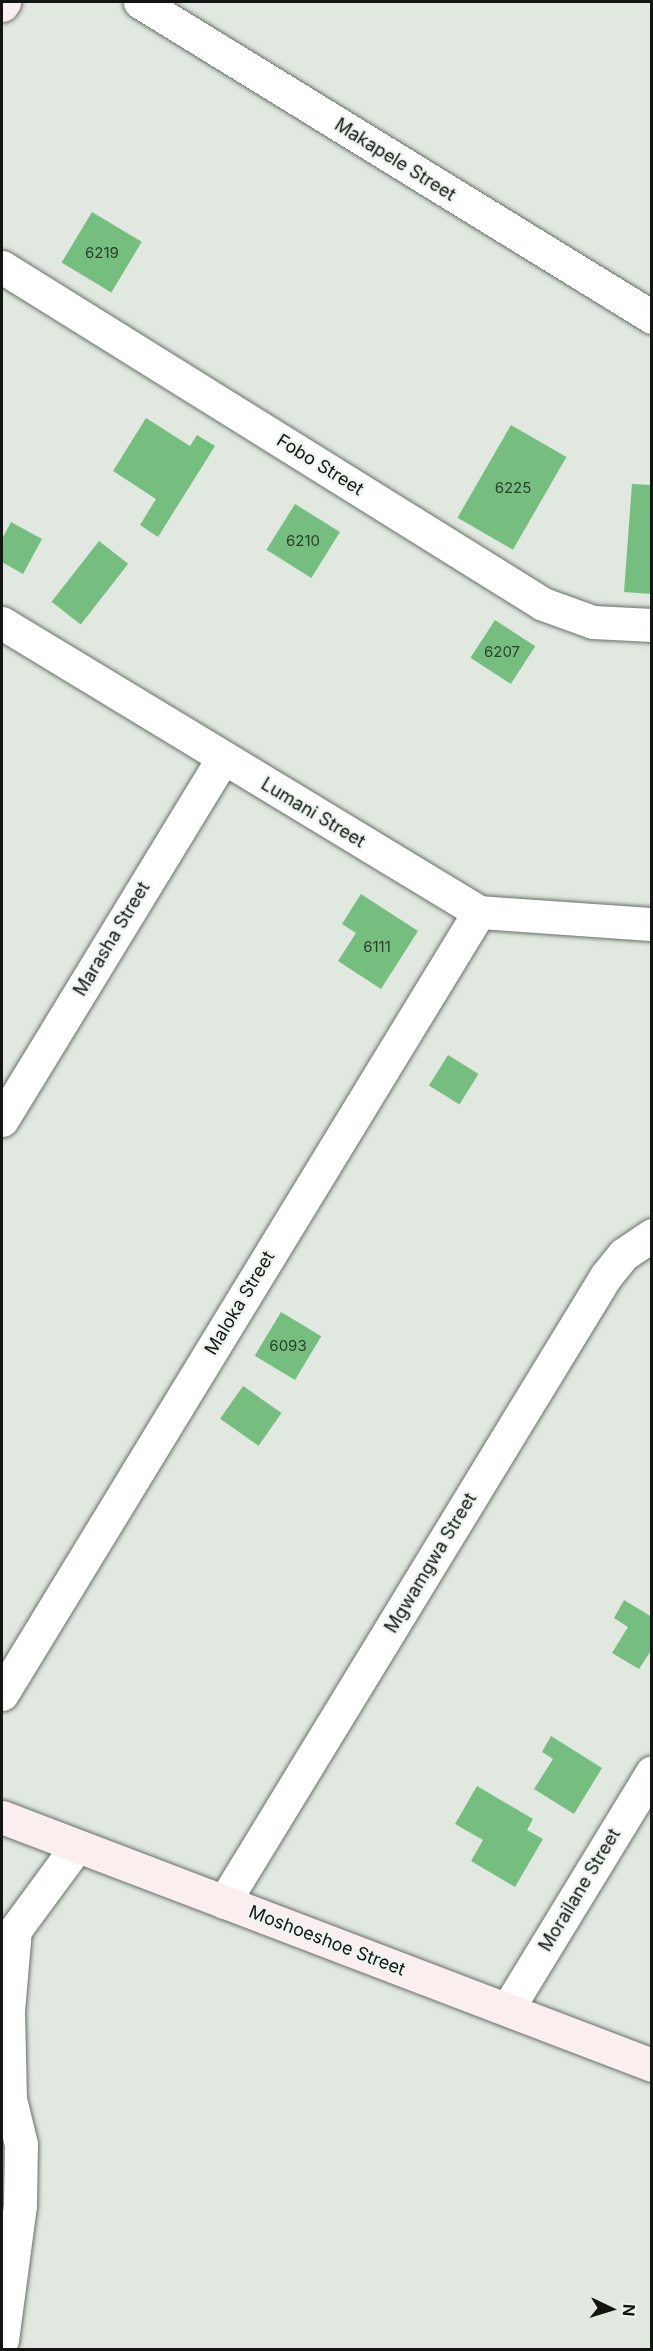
<!DOCTYPE html>
<html>
<head>
<meta charset="utf-8">
<style>
	body { margin:0 }
	#map { position:relative; width:653px; height:2351px; overflow:hidden; background:#e0e8e0; font-family:Inter,sans-serif }
	div>[style] { position:absolute }
	.building>* { inset:0; background:#76be7f; transform-origin:0 0 }
	.roads { filter:drop-shadow(0 0 2px #697069) drop-shadow(0 0 2px #697069) }
	.street>* { height:33px; margin:-16.5px; padding:0 16.5px; transform-origin:16.5px; border-radius:16.5px; background:#fff }
	.secondary>* { height:33px; margin:-16.5px; padding:0 16.5px; transform-origin:16.5px; border-radius:16.5px; background:#fbeeee }
	span { translate:-50% -50%; white-space:nowrap; text-align:center; line-height:1.15; -webkit-text-stroke:4.5px #edf5ee; paint-order:stroke }
	.number-label { font-size:15px; color:#2b3f2d }
	.number-label span { -webkit-text-stroke-width:0 }
	.street-label { font-size:18px; color:#121512 }
	.frame { position:absolute; inset:0; border:3px solid #121512; pointer-events:none }
	.north { position:absolute; left:581px; top:2279px; width:60px; height:60px; -webkit-text-stroke:4px #edf5ee; paint-order:stroke; rotate:94deg; font-size:16px; font-weight:700; line-height:24px; text-align:center; color:#121512 }
	.north::after { content:''; display:block; margin:auto; width:21px; height:27px; background:#121512; clip-path:polygon(50% 0,100% 100%,50% 72%,0 100%) }
</style>
</head>
<body>
<div id="map">
	<div class="building">
		<div style="left:92px;top:212px;width:58px;height:59px;rotate:31deg"></div>
		<div style="clip-path:polygon(146px 418px,190px 446px,197px 435px,215px 446px,158px 537px,140px 525px,156px 499px,113px 471px)"></div>
		<div style="left:511px;top:425px;width:64px;height:107px;rotate:30deg"></div>
		<div style="clip-path:polygon(632px 484px,652px 485px,652px 594px,624px 592px)"></div>
		<div style="left:295px;top:504px;width:53px;height:54px;rotate:32deg"></div>
		<div style="clip-path:polygon(11px 522px,42px 539px,23px 574px,2px 562px,2px 539px)"></div>
		<div style="left:99px;top:541px;width:37px;height:77px;rotate:38deg"></div>
		<div style="left:495px;top:620px;width:48px;height:45px;rotate:33deg"></div>
		<div style="clip-path:polygon(361px 894px,418px 931px,381px 989px,338px 961px,356px 933px,342px 924px)"></div>
		<div style="left:448px;top:1055px;width:36px;height:36px;rotate:32deg"></div>
		<div style="left:281px;top:1312px;width:47px;height:51px;rotate:31deg"></div>
		<div style="left:243px;top:1386px;width:47px;height:40px;rotate:35deg"></div>
		<div style="clip-path:polygon(624px 1600px,652px 1617px,652px 1649px,639px 1669px,612px 1653px,628px 1627px,614px 1618px)"></div>
		<div style="clip-path:polygon(551px 1736px,602px 1768px,574px 1814px,534px 1789px,553px 1759px,542px 1752px)"></div>
		<div style="clip-path:polygon(477px 1786px,533px 1819px,527px 1830px,543px 1839px,515px 1887px,471px 1861px,483px 1840px,455px 1824px)"></div>
	</div>
	<div class="roads">
		<div class="street">
			<div style="left:140px;top:2px;width:601px;rotate:31.6deg"></div>
			<div style="left:2px;top:267px;width:637px;rotate:31.92deg"></div>
			<div style="left:543px;top:604px;width:53px;rotate:19.8deg"></div>
			<div style="left:593px;top:622px;width:59px;rotate:2.9deg"></div>
			<div style="left:2px;top:623px;width:558px;rotate:31.21deg"></div>
			<div style="left:479px;top:912px;width:173px;rotate:4deg"></div>
			<div style="left:2px;top:1120px;width:423px;rotate:-58.6deg"></div>
			<div style="left:2px;top:1694px;width:916px;rotate:-58.62deg"></div>
			<div style="left:224px;top:1902px;width:733px;rotate:-58.61deg"></div>
			<div style="left:606px;top:1276px;width:28px;rotate:-51deg"></div>
			<div style="left:624px;top:1254px;width:34px;rotate:-34deg"></div>
			<div style="left:508px;top:2008px;width:276px;rotate:-58.6deg"></div>
			<div style="left:2px;top:2340px;width:136px;rotate:-82.4deg"></div>
			<div style="left:20px;top:2205px;width:61px;rotate:-89.1deg"></div>
			<div style="left:21px;top:2144px;width:46px;rotate:-103.7deg"></div>
			<div style="left:10px;top:2099px;width:88px;rotate:-91.3deg"></div>
			<div style="left:8px;top:2011px;width:81px;rotate:-85.1deg"></div>
			<div style="left:15px;top:1930px;width:104px;rotate:-53.6deg"></div>
		</div>
		<div class="secondary">
			<div style="left:2px;top:5px;width:4px;rotate:-56deg"></div>
			<div style="left:2px;top:1817px;width:696px;rotate:20.88deg"></div>
		</div>
	</div>
	<div class="number-label">
		<span style="left:102px;top:253px">6219</span>
		<span style="left:513px;top:488px">6225</span>
		<span style="left:303px;top:541px">6210</span>
		<span style="left:502px;top:652px">6207</span>
		<span style="left:377px;top:947px">6111</span>
		<span style="left:288px;top:1346px">6093</span>
	</div>
	<div class="street-label">
		<span style="left:395px;top:160px;rotate:32deg">Makapele Street</span>
		<span style="left:320px;top:465px;rotate:32deg">Fobo Street</span>
		<span style="left:313px;top:813px;rotate:31deg">Lumani Street</span>
		<span style="left:112px;top:939px;rotate:-59deg">Marasha Street</span>
		<span style="left:240px;top:1303px;rotate:-59deg">Maloka Street</span>
		<span style="left:431px;top:1563px;rotate:-59deg">Mgwamgwa Street</span>
		<span style="left:580px;top:1890px;rotate:-59deg">Morailane Street</span>
		<span style="left:327px;top:1941px;rotate:21deg">Moshoeshoe Street</span>
	</div>
	<div class="frame"></div>
	<div class="north">N</div>
</div>
</body>
</html>
